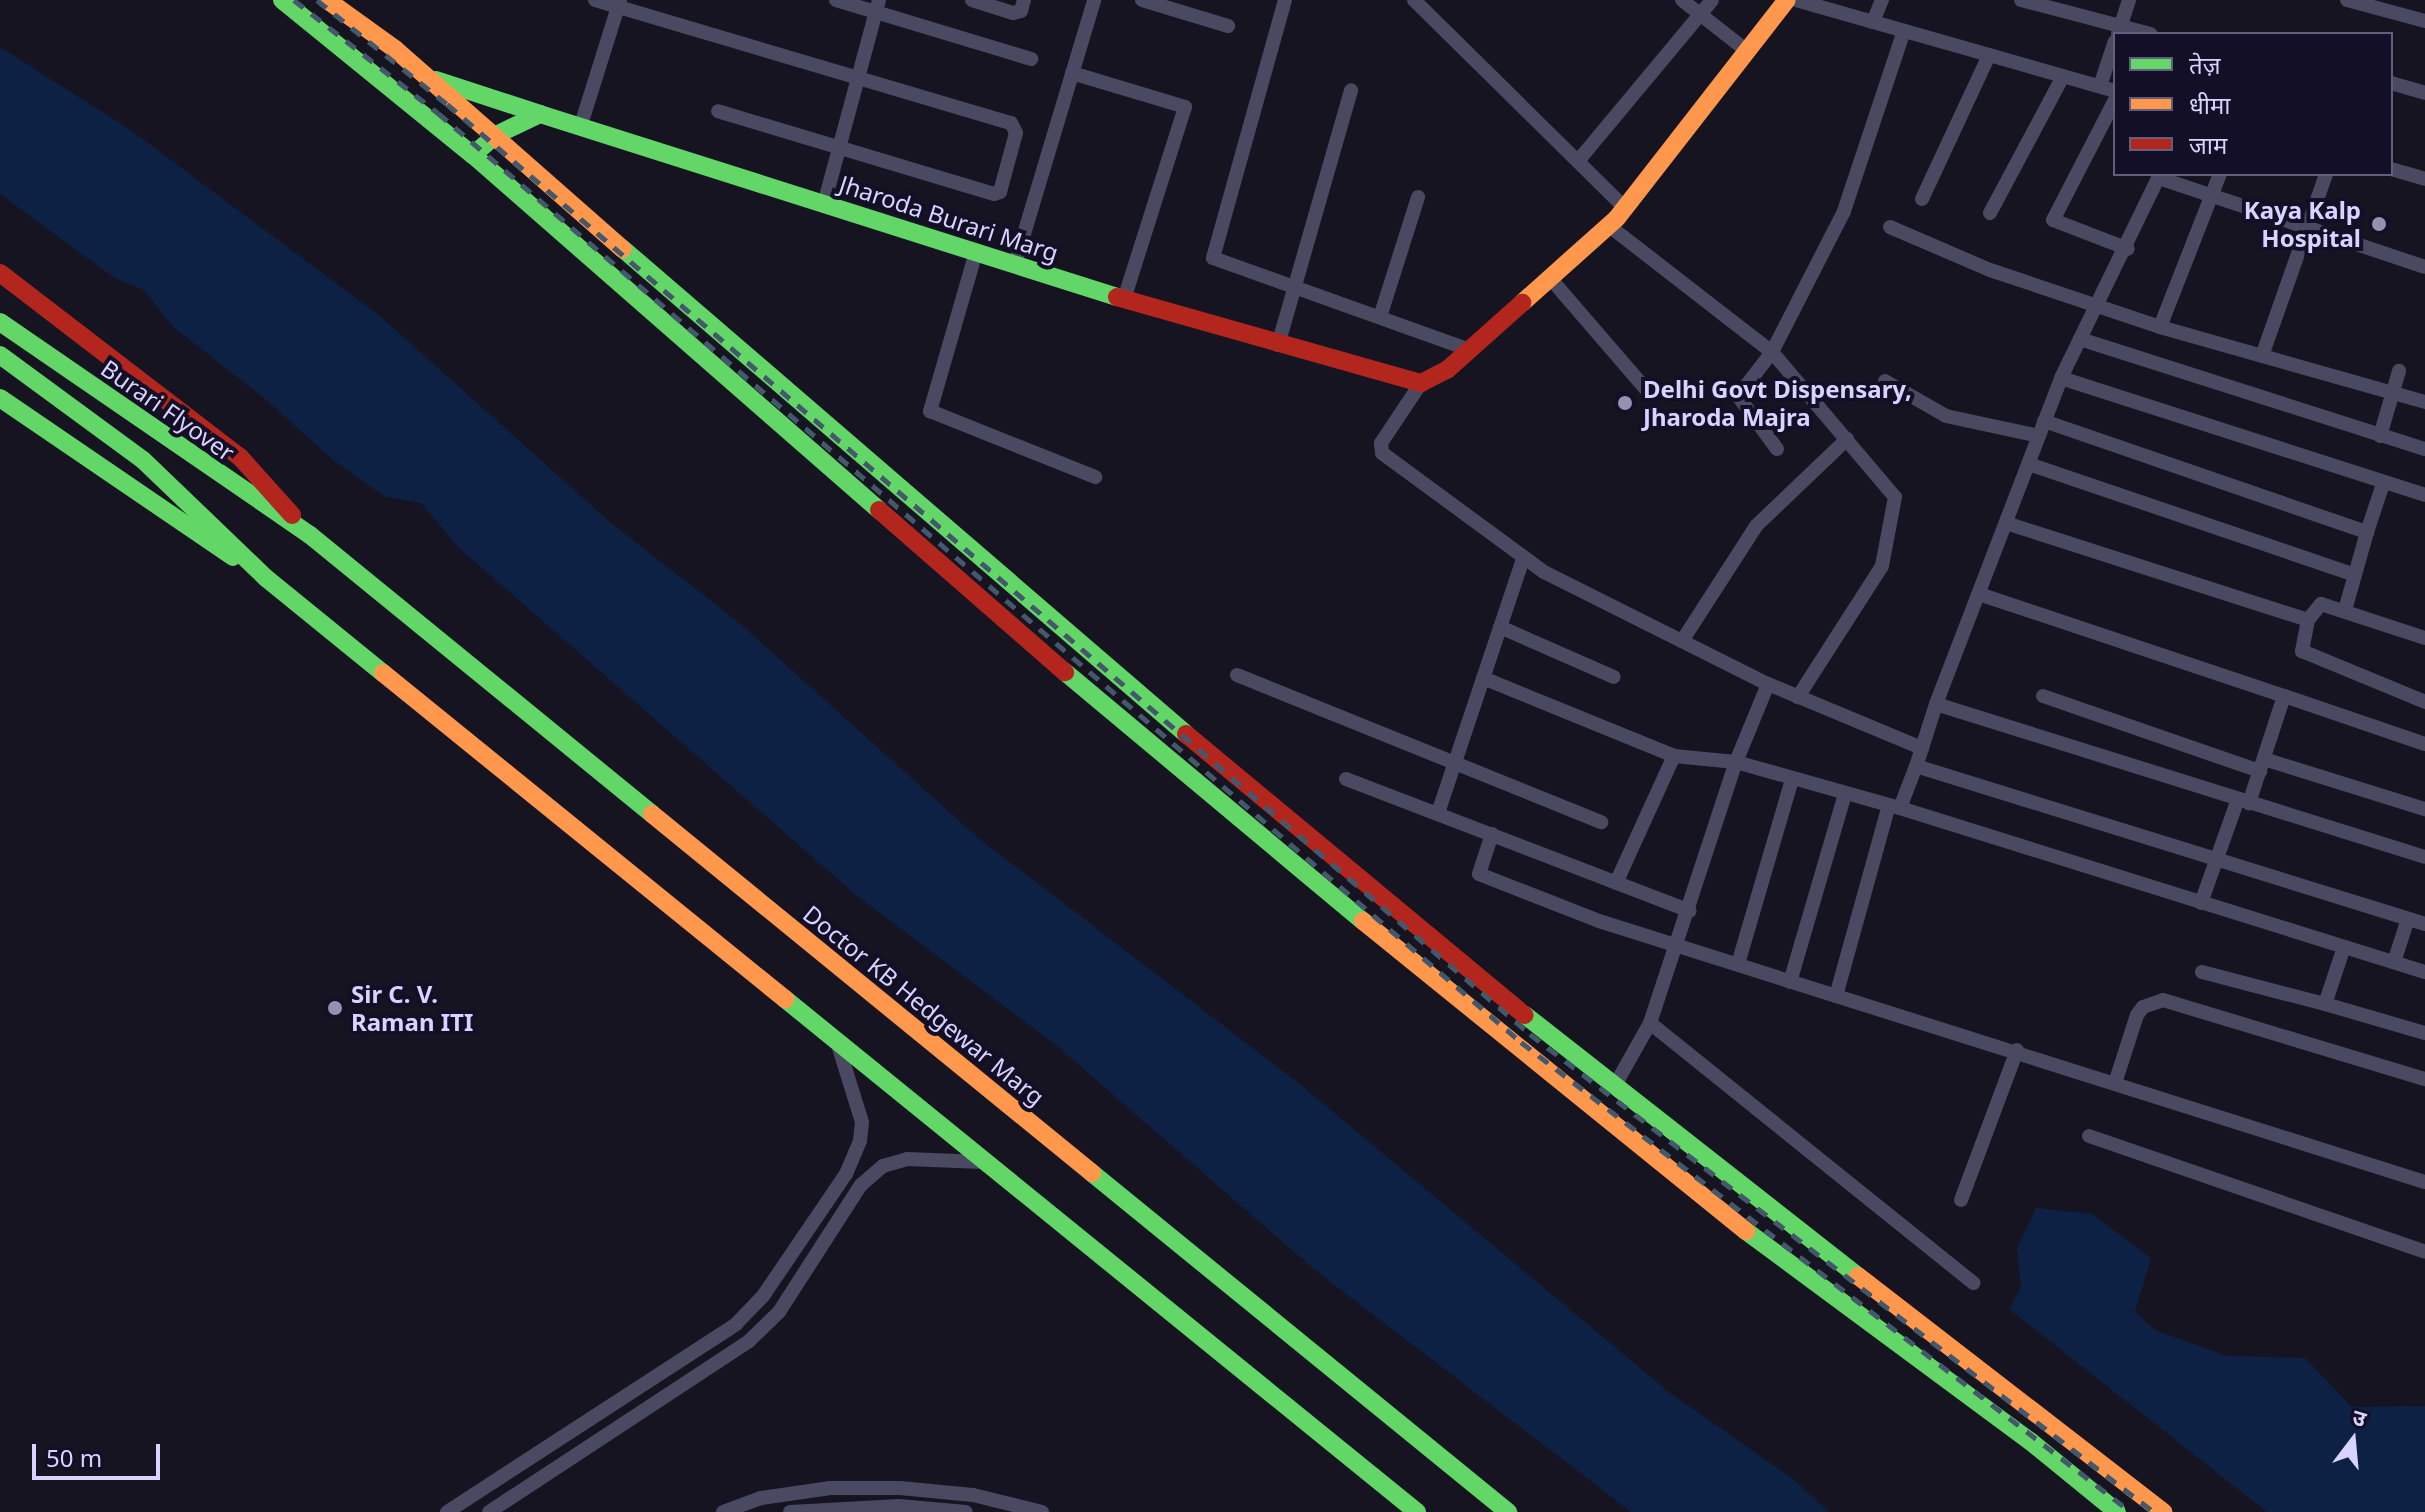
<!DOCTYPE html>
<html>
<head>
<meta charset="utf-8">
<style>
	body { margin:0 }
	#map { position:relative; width:2425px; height:1512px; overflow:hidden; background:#161421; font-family:"Noto Sans","Noto Sans Devanagari",sans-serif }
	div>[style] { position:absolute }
	.water>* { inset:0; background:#0d2144 }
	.street>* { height:14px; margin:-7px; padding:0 7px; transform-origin:7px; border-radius:7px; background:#4a4962 }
	.fast>* { height:18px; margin:-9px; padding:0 9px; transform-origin:9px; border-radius:9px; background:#63d668 }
	.slow>* { height:18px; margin:-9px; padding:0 9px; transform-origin:9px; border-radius:9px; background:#ff974d }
	.jam>* { height:18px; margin:-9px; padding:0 9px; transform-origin:9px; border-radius:9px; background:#b3261e }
	.rail>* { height:5px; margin-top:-2.5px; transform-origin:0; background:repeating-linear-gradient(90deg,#43596b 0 12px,transparent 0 22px) }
	.dots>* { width:22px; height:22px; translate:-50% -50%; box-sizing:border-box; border:4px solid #130f26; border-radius:50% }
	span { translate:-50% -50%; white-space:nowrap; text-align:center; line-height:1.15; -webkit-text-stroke:8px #130f26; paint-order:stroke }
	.poi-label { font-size:24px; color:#d9d4ff; font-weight:700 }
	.right { translate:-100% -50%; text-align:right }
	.left { translate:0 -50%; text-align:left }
	.street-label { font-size:24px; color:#d9d4ff }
	.legend { position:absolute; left:2113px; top:32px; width:280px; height:144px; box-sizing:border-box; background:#130f26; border:2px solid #625e7d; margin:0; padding:10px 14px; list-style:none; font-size:24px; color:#d9d4ff }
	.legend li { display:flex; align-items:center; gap:16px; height:40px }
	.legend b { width:40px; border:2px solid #625e7d }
	.north { position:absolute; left:2313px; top:1400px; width:80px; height:80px; -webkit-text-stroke:6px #130f26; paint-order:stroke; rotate:16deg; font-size:22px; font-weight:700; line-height:32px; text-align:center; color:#d9d4ff }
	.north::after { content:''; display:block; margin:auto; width:28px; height:36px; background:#d9d4ff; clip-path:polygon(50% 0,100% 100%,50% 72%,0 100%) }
	.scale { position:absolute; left:32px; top:1444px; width:128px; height:36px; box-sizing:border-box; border:4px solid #d9d4ff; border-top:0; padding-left:10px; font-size:24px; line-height:28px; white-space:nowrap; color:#d9d4ff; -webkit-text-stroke:6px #130f26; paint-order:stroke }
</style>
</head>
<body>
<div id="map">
	<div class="water">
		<div style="clip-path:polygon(0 47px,132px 131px,381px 317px,611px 523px,737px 621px,977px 837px,1301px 1085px,1670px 1393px,1793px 1479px,1829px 1512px,1631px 1512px,1315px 1270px,1056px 1045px,856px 895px,459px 548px,421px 503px,384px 496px,332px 459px,264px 398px,173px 327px,144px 290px,116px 279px,0 194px)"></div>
		<div style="clip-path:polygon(2036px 1208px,2092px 1214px,2151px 1258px,2135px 1312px,2155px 1330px,2227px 1356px,2305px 1358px,2352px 1407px,2425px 1406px,2425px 1512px,2267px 1512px,2009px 1309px,2021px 1287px,2017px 1248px)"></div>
	</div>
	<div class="street">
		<div style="left:595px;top:0;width:434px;rotate:16.5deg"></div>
		<div style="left:1011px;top:123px;width:11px;rotate:63deg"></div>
		<div style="left:1016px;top:133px;width:61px;rotate:105.2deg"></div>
		<div style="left:1000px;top:192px;width:6px;rotate:162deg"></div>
		<div style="left:994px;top:194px;width:288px;rotate:-163.3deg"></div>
		<div style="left:836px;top:0;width:204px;rotate:16.8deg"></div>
		<div style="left:972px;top:0;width:43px;rotate:17.6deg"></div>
		<div style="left:1013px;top:13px;width:8px;rotate:-14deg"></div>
		<div style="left:1021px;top:11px;width:11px;rotate:-75deg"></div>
		<div style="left:1142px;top:0;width:90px;rotate:16.8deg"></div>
		<div style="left:1285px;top:0;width:268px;rotate:105.6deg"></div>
		<div style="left:1213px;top:258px;width:273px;rotate:19.7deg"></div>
		<div style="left:1414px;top:0;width:296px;rotate:44.6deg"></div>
		<div style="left:1682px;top:0;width:83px;rotate:38.1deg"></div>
		<div style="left:1796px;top:0;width:332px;rotate:15.9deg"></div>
		<div style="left:2021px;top:0;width:134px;rotate:14.7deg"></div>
		<div style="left:2347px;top:0;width:81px;rotate:15.1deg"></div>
		<div style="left:1873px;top:22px;width:24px;rotate:-68deg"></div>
		<div style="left:2118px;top:34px;width:36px;rotate:-72deg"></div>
		<div style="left:1072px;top:73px;width:118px;rotate:16.7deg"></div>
		<div style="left:1185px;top:107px;width:201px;rotate:107.6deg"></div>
		<div style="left:2391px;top:83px;width:35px;rotate:16deg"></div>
		<div style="left:2100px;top:86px;width:47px;rotate:-71.6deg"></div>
		<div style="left:2115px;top:100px;width:135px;rotate:117.3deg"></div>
		<div style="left:2053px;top:220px;width:80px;rotate:21.1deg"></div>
		<div style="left:580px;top:128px;width:134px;rotate:-72.6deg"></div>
		<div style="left:1578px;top:161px;width:209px;rotate:-50.2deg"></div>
		<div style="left:2391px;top:169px;width:35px;rotate:16deg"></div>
		<div style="left:2159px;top:178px;width:280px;rotate:18.5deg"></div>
		<div style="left:1922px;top:199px;width:159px;rotate:-65deg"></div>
		<div style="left:824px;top:204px;width:211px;rotate:-74.9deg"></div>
		<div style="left:1990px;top:213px;width:155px;rotate:-61.9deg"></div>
		<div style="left:1608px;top:225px;width:207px;rotate:37.8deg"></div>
		<div style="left:1772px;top:352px;width:190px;rotate:49.7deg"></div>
		<div style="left:1895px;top:497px;width:70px;rotate:100.7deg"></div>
		<div style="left:1882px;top:566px;width:156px;rotate:122.7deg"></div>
		<div style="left:1890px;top:227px;width:109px;rotate:23.3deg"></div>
		<div style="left:1990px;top:270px;width:179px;rotate:18.5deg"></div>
		<div style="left:2160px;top:327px;width:275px;rotate:15.8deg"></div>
		<div style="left:976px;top:252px;width:166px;rotate:106.1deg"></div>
		<div style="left:930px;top:411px;width:178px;rotate:21.8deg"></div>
		<div style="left:1015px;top:264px;width:276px;rotate:-73.3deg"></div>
		<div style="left:1550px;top:278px;width:153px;rotate:49.2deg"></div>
		<div style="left:1380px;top:317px;width:126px;rotate:-72.4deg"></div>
		<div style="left:2160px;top:327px;width:164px;rotate:-68.6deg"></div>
		<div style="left:2080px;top:339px;width:362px;rotate:17.7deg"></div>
		<div style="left:1278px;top:345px;width:265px;rotate:-74deg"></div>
		<div style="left:2262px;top:356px;width:193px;rotate:-70.6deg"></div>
		<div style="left:2061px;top:378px;width:382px;rotate:17.8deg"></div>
		<div style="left:1885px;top:381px;width:70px;rotate:29.8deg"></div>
		<div style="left:1946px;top:416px;width:95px;rotate:12.1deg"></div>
		<div style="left:1421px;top:383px;width:72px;rotate:123.7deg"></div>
		<div style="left:1381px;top:443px;width:10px;rotate:84deg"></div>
		<div style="left:1382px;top:453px;width:201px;rotate:36.3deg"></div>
		<div style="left:1544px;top:572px;width:250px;rotate:26.6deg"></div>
		<div style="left:1768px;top:684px;width:167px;rotate:22.6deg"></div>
		<div style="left:1922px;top:748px;width:46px;rotate:-72.3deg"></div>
		<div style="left:1936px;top:704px;width:512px;rotate:17.37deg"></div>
		<div style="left:2044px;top:421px;width:342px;rotate:19deg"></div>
		<div style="left:2367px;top:532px;width:51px;rotate:-71.6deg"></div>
		<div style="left:2380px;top:436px;width:68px;rotate:-73.7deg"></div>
		<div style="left:1777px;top:449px;width:66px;rotate:-126.3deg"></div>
		<div style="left:1738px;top:396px;width:56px;rotate:-52.3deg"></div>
		<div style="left:1772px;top:352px;width:158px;rotate:-62.9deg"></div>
		<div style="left:1844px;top:211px;width:190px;rotate:-71.6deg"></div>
		<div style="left:2029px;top:464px;width:344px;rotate:18.8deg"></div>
		<div style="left:2006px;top:523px;width:317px;rotate:17.8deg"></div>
		<div style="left:2308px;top:620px;width:21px;rotate:-51deg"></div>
		<div style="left:2321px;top:604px;width:109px;rotate:18.1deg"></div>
		<div style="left:1979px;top:594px;width:322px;rotate:18.5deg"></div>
		<div style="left:2284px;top:696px;width:113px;rotate:108.1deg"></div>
		<div style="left:2345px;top:610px;width:81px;rotate:-74.2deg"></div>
		<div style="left:2308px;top:620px;width:32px;rotate:101deg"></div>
		<div style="left:2302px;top:651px;width:133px;rotate:22.5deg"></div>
		<div style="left:1500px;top:627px;width:124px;rotate:23.7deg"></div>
		<div style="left:1682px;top:641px;width:137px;rotate:-57.2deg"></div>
		<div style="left:1756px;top:526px;width:126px;rotate:-43.7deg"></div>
		<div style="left:1237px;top:675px;width:393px;rotate:22deg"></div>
		<div style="left:1483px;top:678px;width:206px;rotate:22.2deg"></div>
		<div style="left:1674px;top:756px;width:62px;rotate:5.5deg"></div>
		<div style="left:1736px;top:762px;width:170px;rotate:15.7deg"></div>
		<div style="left:1900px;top:808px;width:550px;rotate:17.35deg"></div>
		<div style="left:2043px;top:696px;width:230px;rotate:19.1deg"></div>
		<div style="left:2284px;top:696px;width:149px;rotate:18.8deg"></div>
		<div style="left:1936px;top:704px;width:349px;rotate:-69deg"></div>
		<div style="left:2061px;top:378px;width:227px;rotate:-64.1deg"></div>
		<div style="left:1922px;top:748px;width:19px;rotate:108deg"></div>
		<div style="left:1916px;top:766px;width:533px;rotate:17.24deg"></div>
		<div style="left:2264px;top:759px;width:169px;rotate:17.3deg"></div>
		<div style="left:1346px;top:779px;width:368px;rotate:21deg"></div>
		<div style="left:1900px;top:808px;width:45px;rotate:-69.1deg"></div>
		<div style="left:1438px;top:813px;width:268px;rotate:-71.5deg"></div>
		<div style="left:1492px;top:834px;width:42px;rotate:108deg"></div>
		<div style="left:1479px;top:874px;width:129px;rotate:21.4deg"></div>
		<div style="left:1599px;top:921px;width:866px;rotate:17.54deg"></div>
		<div style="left:1616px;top:883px;width:140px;rotate:-65.5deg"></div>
		<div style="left:2201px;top:903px;width:110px;rotate:-70.4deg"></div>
		<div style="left:2344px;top:947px;width:60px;rotate:108.4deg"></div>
		<div style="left:2325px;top:1004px;width:104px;rotate:16.2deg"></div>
		<div style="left:2394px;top:962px;width:45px;rotate:-72deg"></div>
		<div style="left:1738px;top:964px;width:193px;rotate:-73.7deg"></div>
		<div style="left:2202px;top:972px;width:127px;rotate:14.6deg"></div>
		<div style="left:1790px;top:982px;width:196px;rotate:-73.7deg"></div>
		<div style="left:1836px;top:996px;width:198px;rotate:-74.5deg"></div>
		<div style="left:1650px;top:1023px;width:415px;rotate:38.8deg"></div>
		<div style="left:2116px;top:1080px;width:68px;rotate:-72.1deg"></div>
		<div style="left:2137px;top:1015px;width:10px;rotate:-53deg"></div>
		<div style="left:2143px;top:1007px;width:21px;rotate:-19deg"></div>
		<div style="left:2163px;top:1000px;width:274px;rotate:16.8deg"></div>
		<div style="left:1614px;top:1087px;width:73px;rotate:-60.6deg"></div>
		<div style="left:1650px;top:1023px;width:275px;rotate:-71.8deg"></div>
		<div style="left:1736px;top:762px;width:84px;rotate:-67.7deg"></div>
		<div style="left:2089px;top:1136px;width:355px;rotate:19deg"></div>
		<div style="left:1961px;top:1200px;width:160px;rotate:-69.5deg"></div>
		<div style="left:447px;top:1512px;width:345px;rotate:-33deg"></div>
		<div style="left:736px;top:1324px;width:39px;rotate:-46deg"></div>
		<div style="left:763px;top:1296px;width:148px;rotate:-55.8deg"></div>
		<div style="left:846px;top:1174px;width:36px;rotate:-67deg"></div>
		<div style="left:860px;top:1141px;width:19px;rotate:-84deg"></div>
		<div style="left:862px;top:1122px;width:77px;rotate:-107.3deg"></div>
		<div style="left:489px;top:1512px;width:311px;rotate:-33.3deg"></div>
		<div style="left:749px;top:1341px;width:42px;rotate:-44deg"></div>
		<div style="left:779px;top:1312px;width:151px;rotate:-57.2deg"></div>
		<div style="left:861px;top:1185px;width:29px;rotate:-41deg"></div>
		<div style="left:883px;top:1166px;width:25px;rotate:-16deg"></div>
		<div style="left:907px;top:1159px;width:76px;rotate:2.3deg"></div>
		<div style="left:723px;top:1512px;width:40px;rotate:-20.2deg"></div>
		<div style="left:761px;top:1498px;width:70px;rotate:-8.2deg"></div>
		<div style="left:830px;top:1488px;width:70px"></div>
		<div style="left:900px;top:1488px;width:73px;rotate:5.5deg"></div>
		<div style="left:973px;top:1495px;width:71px;rotate:13.8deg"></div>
		<div style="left:790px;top:1512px;width:109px;rotate:-3.2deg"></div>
		<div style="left:899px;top:1506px;width:67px;rotate:5.1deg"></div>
	</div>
	<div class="fast">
		<div style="left:282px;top:0;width:246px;rotate:39.1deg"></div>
		<div style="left:473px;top:155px;width:539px;rotate:41.17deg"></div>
		<div style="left:436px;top:80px;width:109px;rotate:18.1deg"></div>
		<div style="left:473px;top:155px;width:30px;rotate:-41deg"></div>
		<div style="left:496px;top:135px;width:49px;rotate:-25.5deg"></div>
		<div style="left:540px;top:114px;width:605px;rotate:17.6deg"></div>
		<div style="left:623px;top:249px;width:743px;rotate:40.74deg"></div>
		<div style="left:0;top:322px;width:376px;rotate:34.5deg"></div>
		<div style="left:310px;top:535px;width:441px;rotate:39.2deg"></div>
		<div style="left:0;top:355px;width:177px;rotate:36.3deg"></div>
		<div style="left:143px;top:460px;width:170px;rotate:43.8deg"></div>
		<div style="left:266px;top:578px;width:151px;rotate:39.1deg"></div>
		<div style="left:0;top:398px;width:282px;rotate:34.3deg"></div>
		<div style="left:1065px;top:672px;width:388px;rotate:39.9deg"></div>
		<div style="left:785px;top:999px;width:814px;rotate:39.07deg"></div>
		<div style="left:1525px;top:1015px;width:423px;rotate:38.1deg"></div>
		<div style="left:1092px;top:1173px;width:537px;rotate:39.18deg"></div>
		<div style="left:1746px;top:1231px;width:353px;rotate:36.5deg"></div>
		<div style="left:2030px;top:1441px;width:112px;rotate:39.2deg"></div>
	</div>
	<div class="slow">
		<div style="left:327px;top:0;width:84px;rotate:35.8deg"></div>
		<div style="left:395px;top:49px;width:303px;rotate:41.3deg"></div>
		<div style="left:1522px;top:303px;width:127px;rotate:-41.8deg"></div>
		<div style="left:1617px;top:218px;width:276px;rotate:-52.1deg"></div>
		<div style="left:383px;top:673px;width:518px;rotate:39.04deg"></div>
		<div style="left:652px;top:814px;width:568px;rotate:39.21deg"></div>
		<div style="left:1363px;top:921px;width:493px;rotate:39deg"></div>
		<div style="left:1858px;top:1276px;width:386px;rotate:37.7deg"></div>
	</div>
	<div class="jam">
		<div style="left:0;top:273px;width:302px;rotate:37.5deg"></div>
		<div style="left:240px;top:457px;width:78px;rotate:48.1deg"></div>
		<div style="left:1117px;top:297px;width:316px;rotate:15.8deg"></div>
		<div style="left:1421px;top:383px;width:29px;rotate:-27deg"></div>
		<div style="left:1447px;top:370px;width:101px;rotate:-41.8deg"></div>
		<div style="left:879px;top:510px;width:247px;rotate:41.1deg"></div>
		<div style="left:1186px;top:734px;width:440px;rotate:39.7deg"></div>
	</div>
	<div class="rail">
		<div style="left:294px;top:0;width:183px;rotate:38.1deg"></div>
		<div style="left:438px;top:113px;width:1427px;rotate:40.62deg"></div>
		<div style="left:1521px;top:1042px;width:770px;rotate:37.61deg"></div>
		<div style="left:317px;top:0;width:166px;rotate:38.7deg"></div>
		<div style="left:447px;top:104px;width:1428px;rotate:40.65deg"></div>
		<div style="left:1530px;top:1034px;width:786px;rotate:37.45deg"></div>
	</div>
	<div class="dots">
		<div style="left:2379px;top:224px;background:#9591b1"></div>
		<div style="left:1625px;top:403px;background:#9591b1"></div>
		<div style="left:335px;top:1008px;background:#9591b1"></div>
	</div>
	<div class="poi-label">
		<span class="right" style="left:2361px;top:224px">Kaya Kalp<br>Hospital</span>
		<span class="left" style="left:1643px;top:403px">Delhi Govt Dispensary,<br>Jharoda Majra</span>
		<span class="left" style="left:351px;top:1008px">Sir C. V.<br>Raman ITI</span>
	</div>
	<div class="street-label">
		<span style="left:949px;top:218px;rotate:18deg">Jharoda Burari Marg</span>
		<span style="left:168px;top:410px;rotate:35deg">Burari Flyover</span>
		<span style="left:924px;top:1005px;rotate:39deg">Doctor KB Hedgewar Marg</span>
	</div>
	<ul class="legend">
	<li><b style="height:10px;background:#63d668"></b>तेज़</li>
	<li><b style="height:10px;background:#ff974d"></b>धीमा</li>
	<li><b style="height:10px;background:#b3261e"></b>जाम</li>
	</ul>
	<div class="north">उ</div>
	<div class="scale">50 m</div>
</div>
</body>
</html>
